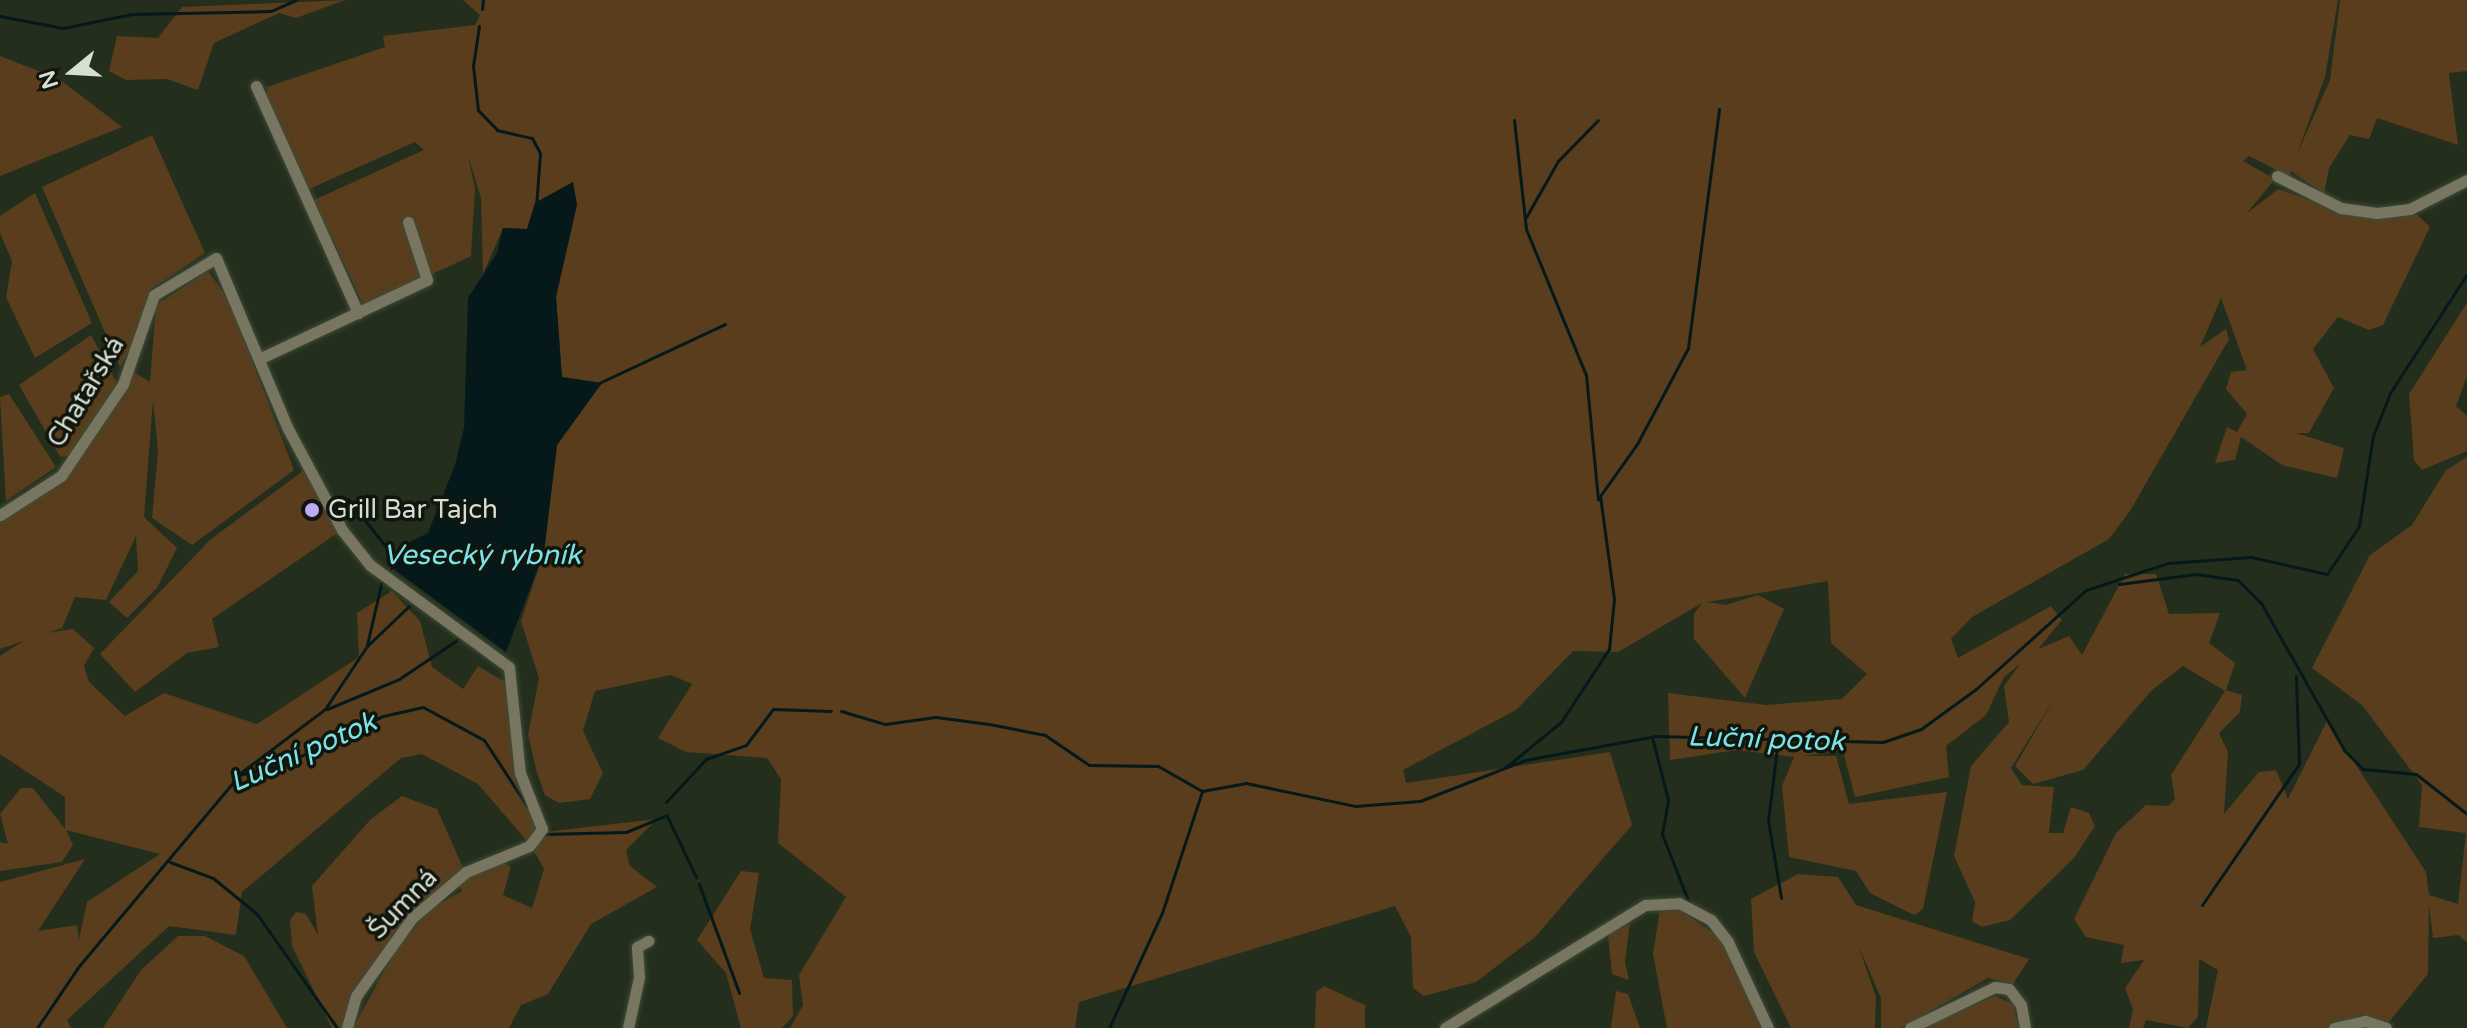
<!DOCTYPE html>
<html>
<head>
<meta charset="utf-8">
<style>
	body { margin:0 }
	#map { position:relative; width:2467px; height:1028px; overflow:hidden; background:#232f1c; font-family:"Varela Round",sans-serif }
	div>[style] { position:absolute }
	.green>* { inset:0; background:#593d1c }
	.water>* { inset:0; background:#05191a }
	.stream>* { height:3px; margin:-1.5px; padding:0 1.5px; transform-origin:1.5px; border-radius:1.5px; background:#05191a }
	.roads { filter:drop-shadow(0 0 2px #404b39) drop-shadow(0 0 2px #404b39) }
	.minor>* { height:11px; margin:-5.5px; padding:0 5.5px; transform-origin:5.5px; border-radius:5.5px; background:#787561 }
	.dots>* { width:22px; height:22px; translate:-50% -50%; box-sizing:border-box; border:4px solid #10150d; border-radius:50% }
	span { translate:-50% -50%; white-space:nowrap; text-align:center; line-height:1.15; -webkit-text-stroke:7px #10150d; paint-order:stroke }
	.street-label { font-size:26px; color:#d7dfd2 }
	.poi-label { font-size:26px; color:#d7dfd2 }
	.left { translate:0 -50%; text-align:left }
	.water-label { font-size:28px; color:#7be3e7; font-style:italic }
	.north { position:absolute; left:32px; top:32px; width:80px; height:80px; -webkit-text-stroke:6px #10150d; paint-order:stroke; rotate:252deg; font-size:22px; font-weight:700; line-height:32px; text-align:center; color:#d7dfd2 }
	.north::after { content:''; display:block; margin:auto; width:28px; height:36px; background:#d7dfd2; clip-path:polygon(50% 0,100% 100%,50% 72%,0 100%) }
</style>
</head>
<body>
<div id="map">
	<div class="green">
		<div style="clip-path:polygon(345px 0,296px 18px,279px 13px,214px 43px,198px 90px,167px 79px,126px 80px,109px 71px,117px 36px,158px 38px,182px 7px)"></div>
		<div style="clip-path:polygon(463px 0,2338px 0,2325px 77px,2297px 154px,2330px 80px,2340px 0,2467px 0,2467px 71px,2449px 73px,2458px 145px,2377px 118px,2369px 139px,2350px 135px,2329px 168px,2324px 194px,2291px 171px,2290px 177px,2249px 156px,2243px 161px,2275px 179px,2246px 214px,2278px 189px,2354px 216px,2418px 215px,2430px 227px,2383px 325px,2369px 330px,2338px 317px,2313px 349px,2334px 388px,2309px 433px,2296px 433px,2344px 448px,2337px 478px,2282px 465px,2241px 437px,2235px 460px,2215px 463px,2227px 427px,2237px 432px,2247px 414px,2226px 389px,2231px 372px,2247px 370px,2221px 298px,2200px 347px,2226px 329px,2229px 339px,2130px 511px,2109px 539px,1972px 617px,1951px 639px,1958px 658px,2051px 606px,2062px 620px,2038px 649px,2069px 636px,2082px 655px,2125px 574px,2156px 574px,2169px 614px,2220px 613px,2209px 643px,2235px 663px,2226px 690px,2242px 695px,2240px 712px,2219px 733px,2228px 752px,2224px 814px,2259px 772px,2276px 770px,2288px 799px,2327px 721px,2426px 872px,2429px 895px,2458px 904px,2466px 833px,2419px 827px,2422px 785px,2362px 705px,2312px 668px,2370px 555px,2412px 525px,2446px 470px,2467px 457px,2467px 942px,2458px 935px,2433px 938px,2429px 905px,2428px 974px,2388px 1023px,2361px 1015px,2328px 1028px,2206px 1028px,2218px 970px,2199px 959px,2198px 1017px,2188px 1028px,2146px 1020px,2143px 1028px,2129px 1028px,2133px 1009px,2125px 988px,2144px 960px,2121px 963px,2124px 945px,2086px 937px,2074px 919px,2116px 833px,2146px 805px,2168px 806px,2175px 799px,2171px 775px,2225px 691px,2183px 666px,2152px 690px,2083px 770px,2033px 784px,2015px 766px,2057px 694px,2011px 768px,2022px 785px,2054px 787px,2049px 833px,2063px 833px,2071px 807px,2089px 813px,2095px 826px,2074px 858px,2010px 920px,1982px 927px,1972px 921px,1975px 902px,1954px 856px,1971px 766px,2009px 722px,2004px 686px,2020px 664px,2004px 677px,1986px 715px,1946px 746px,1949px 777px,1855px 797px,1843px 751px,1801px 756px,1836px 756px,1849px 804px,1947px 792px,1923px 909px,1914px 915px,1870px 893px,1856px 871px,1789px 857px,1782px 786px,1794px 757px,1737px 750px,1670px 760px,1668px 693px,1766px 705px,1842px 699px,1867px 674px,1831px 643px,1828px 581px,1708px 602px,1726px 605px,1758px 595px,1784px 609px,1745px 698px,1694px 639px,1694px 614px,1702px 603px,1618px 652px,1573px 651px,1516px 710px,1403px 770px,1406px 783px,1610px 752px,1632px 825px,1535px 937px,1476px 982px,1424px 996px,1413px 988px,1411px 937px,1395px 906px,1079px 1002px,1075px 1028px,790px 1028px,803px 1005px,799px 975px,846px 897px,778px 843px,781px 779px,767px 758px,686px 752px,658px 738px,692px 684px,671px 675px,595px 691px,583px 731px,603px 773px,590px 799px,559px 803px,545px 795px,537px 773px,528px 735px,539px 678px,521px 621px,544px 552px,557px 445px,601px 383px,562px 377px,556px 297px,573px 182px,535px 203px,527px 229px,503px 228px,483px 274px,481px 198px,468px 156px,475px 188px,471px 256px,364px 306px,314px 200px,424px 150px,415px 142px,309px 189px,267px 100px,267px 87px,385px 47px,383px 36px,475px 25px,480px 15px)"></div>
		<div style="clip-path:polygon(0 56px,59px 79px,122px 127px,0 176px)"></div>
		<div style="clip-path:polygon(152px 135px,205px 253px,150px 290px,142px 329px,120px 367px,42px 187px)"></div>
		<div style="clip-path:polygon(35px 193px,92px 323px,35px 358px,6px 297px,12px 261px,0 233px,0 216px)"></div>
		<div style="clip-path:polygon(208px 271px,229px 300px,294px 470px,192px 545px,152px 518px,158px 451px,153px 401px,144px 517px,177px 548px,157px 588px,127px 618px,109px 602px,138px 571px,136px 536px,106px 600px,75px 597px,62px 628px,0 649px,0 522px,56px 485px,134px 372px,150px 382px,156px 305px)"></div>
		<div style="clip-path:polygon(2467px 303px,2467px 376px,2456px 406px,2467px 416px,2467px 451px,2422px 470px,2414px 460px,2409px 394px)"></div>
		<div style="clip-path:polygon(91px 335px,117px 383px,68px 456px,60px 457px,19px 385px)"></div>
		<div style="clip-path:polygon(9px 394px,56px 467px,6px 501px,0 397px)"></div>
		<div style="clip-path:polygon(303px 471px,339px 532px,212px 619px,219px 647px,187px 653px,135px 692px,100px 654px,211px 539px)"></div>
		<div style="clip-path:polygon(392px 591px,420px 621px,432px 667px,463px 689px,478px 666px,505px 682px,519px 774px,538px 830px,526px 840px,478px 784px,422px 754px,401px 758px,242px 892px,236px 935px,169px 926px,67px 1020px,71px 1028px,0 1028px,0 882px,85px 859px,38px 931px,77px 925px,79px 940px,87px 902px,160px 854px,66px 830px,73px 845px,62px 862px,0 871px,0 842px,8px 844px,0 814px,21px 788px,33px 788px,65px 829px,65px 797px,0 754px,0 656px,33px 635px,73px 629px,94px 648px,84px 666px,89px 682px,125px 716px,164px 693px,257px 724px,359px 657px,357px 613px)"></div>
		<div style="clip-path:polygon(402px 796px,437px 809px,464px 870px,401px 926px,357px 985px,342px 1028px,332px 1028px,292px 946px,290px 920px,296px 912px,306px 914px,318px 935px,312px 886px,371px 819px)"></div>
		<div style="clip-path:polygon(657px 819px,626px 850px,630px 866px,657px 887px,591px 924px,548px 994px,521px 1005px,509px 1028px,353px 1028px,396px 949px,429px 910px,462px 891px,457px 883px,501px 861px,511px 867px,503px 895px,532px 908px,544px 869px,532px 848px,545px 832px)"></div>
		<div style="clip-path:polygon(741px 871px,759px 873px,750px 929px,764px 978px,792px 980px,793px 1016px,782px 1028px,741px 1028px,726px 973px,697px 940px)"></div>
		<div style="clip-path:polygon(1798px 874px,1838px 877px,1856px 905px,2029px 959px,2013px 984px,1988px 978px,1901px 1028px,1881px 1028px,1881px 998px,1858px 945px,1876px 997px,1875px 1028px,1791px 1028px,1754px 952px,1751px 899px)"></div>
		<div style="clip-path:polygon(1675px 907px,1721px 938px,1763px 1028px,1667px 1028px,1653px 954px,1660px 909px)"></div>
		<div style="clip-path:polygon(1630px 922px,1625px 962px,1629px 980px,1612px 974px,1608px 935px)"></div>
		<div style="clip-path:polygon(178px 936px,205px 936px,244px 956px,287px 1028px,103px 1028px,141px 970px)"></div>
		<div style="clip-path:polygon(1324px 986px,1365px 1005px,1365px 1028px,1315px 1028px,1316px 992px)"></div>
		<div style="clip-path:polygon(1616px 991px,1628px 994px,1640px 1028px,1611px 1028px)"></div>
		<div style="clip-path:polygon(1995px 996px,2013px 1004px,2019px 1028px,1921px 1028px)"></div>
	</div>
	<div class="water">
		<div style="clip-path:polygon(573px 182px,577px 205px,556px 297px,562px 377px,602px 383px,557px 445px,544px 552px,506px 652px,388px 565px,399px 547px,428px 533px,455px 465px,464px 428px,468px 298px,497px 253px,503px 228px,527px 229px,535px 203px)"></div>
	</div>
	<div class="stream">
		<div style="left:482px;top:9px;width:9px;rotate:-84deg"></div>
		<div style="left:0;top:16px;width:64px;rotate:10.8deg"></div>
		<div style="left:63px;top:28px;width:70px;rotate:-11.5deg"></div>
		<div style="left:132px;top:14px;width:139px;rotate:-1.2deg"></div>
		<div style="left:271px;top:11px;width:27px;rotate:-24deg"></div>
		<div style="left:479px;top:26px;width:40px;rotate:98.5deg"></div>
		<div style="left:473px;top:66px;width:44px;rotate:83.5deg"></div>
		<div style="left:478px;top:110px;width:28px;rotate:46deg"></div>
		<div style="left:497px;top:130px;width:36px;rotate:13deg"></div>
		<div style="left:532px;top:138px;width:17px;rotate:62deg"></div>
		<div style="left:540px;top:153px;width:54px;rotate:94.2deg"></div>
		<div style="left:1514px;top:120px;width:110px;rotate:83.7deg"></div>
		<div style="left:1526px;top:229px;width:158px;rotate:67.7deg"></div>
		<div style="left:1586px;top:375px;width:125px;rotate:84.5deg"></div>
		<div style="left:1525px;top:219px;width:67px;rotate:-60.4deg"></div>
		<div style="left:1558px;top:161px;width:57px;rotate:-45.7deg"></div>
		<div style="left:599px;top:383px;width:139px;rotate:-25.1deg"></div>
		<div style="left:348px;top:499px;width:75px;rotate:51.5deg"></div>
		<div style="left:2119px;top:584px;width:78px;rotate:-7.4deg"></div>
		<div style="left:2196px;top:574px;width:42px;rotate:8.1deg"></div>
		<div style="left:2238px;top:580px;width:33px;rotate:45deg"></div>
		<div style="left:2261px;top:603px;width:169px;rotate:60.5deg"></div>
		<div style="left:2344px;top:750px;width:27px;rotate:45deg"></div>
		<div style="left:2363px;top:769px;width:53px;rotate:5.4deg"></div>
		<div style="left:2416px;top:774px;width:65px;rotate:38.1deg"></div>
		<div style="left:367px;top:645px;width:67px;rotate:-77deg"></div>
		<div style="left:327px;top:709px;width:78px;rotate:-22.6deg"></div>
		<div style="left:399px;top:679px;width:70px;rotate:-33.9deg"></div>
		<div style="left:841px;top:711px;width:46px;rotate:16.5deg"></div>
		<div style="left:885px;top:724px;width:51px;rotate:-7.8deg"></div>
		<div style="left:936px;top:717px;width:53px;rotate:7.5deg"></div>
		<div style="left:989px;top:724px;width:57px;rotate:11.1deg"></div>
		<div style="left:1045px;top:735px;width:53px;rotate:34.3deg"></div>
		<div style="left:1089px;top:765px;width:69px;rotate:0.8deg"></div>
		<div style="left:1158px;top:766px;width:51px;rotate:29.6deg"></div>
		<div style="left:1202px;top:791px;width:45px;rotate:-10.3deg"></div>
		<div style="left:1246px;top:783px;width:111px;rotate:11.9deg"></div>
		<div style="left:1355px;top:806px;width:65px;rotate:-4.4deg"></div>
		<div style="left:1420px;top:801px;width:113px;rotate:-21.3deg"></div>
		<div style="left:1525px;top:760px;width:133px;rotate:-10.4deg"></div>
		<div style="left:1656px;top:736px;width:227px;rotate:1.5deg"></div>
		<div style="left:1883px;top:742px;width:40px;rotate:-18.9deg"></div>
		<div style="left:1921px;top:729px;width:68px;rotate:-36deg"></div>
		<div style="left:1976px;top:689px;width:148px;rotate:-42deg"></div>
		<div style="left:2086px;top:590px;width:86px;rotate:-18.2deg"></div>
		<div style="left:2168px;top:563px;width:83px;rotate:-4.1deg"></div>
		<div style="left:2251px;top:557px;width:78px;rotate:12.6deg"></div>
		<div style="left:2327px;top:574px;width:58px;rotate:-56.3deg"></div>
		<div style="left:2359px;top:526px;width:91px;rotate:-81.2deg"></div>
		<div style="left:2373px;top:436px;width:46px;rotate:-68.4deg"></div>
		<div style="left:2390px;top:393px;width:142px;rotate:-57.1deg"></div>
		<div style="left:1652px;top:737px;width:65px;rotate:75.7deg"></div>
		<div style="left:1668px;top:800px;width:35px;rotate:100deg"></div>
		<div style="left:1662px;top:834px;width:74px;rotate:68.6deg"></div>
		<div style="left:1778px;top:740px;width:81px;rotate:97.1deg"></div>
		<div style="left:1768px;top:820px;width:79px;rotate:80.5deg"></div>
		<div style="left:1506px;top:767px;width:71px;rotate:-39.3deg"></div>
		<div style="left:1561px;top:722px;width:87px;rotate:-56.7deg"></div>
		<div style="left:1609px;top:649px;width:50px;rotate:-84.3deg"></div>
		<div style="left:1614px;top:599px;width:104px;rotate:-97.7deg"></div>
		<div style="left:1600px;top:496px;width:64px;rotate:-54.6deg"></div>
		<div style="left:1637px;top:444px;width:109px;rotate:-62deg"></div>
		<div style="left:1688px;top:348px;width:241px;rotate:-82.6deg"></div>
		<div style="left:239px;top:774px;width:108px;rotate:-37.1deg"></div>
		<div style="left:325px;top:709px;width:76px;rotate:-56.3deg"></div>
		<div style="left:367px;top:646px;width:58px;rotate:-43.6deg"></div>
		<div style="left:666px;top:802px;width:59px;rotate:-47.1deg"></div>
		<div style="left:706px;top:759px;width:42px;rotate:-19.3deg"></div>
		<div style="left:746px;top:745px;width:45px;rotate:-53.1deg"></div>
		<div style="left:773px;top:709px;width:58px;rotate:2deg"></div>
		<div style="left:667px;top:816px;width:68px;rotate:64.6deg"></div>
		<div style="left:543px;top:834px;width:83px;rotate:-1.4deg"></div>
		<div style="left:626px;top:832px;width:44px;rotate:-22.5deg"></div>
		<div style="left:170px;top:862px;width:46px;rotate:20.4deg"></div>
		<div style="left:213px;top:878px;width:57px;rotate:39.3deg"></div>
		<div style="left:257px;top:914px;width:139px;rotate:54.9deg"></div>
		<div style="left:699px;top:884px;width:116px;rotate:69.8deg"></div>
		<div style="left:2202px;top:905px;width:171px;rotate:-55.5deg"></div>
		<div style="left:2299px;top:764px;width:88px;rotate:-92deg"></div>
		<div style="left:37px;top:1028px;width:75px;rotate:-55.9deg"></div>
		<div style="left:79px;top:966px;width:249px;rotate:-50deg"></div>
		<div style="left:239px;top:775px;width:46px;rotate:-13.7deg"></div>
		<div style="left:284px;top:764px;width:110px;rotate:-25.9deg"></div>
		<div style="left:383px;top:716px;width:41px;rotate:-12.7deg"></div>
		<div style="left:423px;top:707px;width:69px;rotate:28.4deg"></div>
		<div style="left:484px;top:740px;width:79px;rotate:56.9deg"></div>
		<div style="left:1109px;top:1028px;width:127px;rotate:-65.3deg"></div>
		<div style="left:1162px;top:913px;width:128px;rotate:-71.8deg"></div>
	</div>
	<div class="roads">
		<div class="minor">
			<div style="left:256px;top:86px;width:249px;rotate:65.8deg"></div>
			<div style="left:2277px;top:176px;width:72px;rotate:26.6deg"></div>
			<div style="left:2341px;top:208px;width:36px;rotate:8deg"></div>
			<div style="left:2377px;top:213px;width:33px;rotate:-7deg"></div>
			<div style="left:2410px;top:209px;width:64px;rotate:-27deg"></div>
			<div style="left:263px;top:357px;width:181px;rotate:-25.2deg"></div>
			<div style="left:427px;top:280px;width:61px;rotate:-108.1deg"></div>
			<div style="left:0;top:515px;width:72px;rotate:-32.6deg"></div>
			<div style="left:61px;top:476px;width:111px;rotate:-56deg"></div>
			<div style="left:123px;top:384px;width:94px;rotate:-70.8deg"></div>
			<div style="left:154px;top:295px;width:72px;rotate:-30.8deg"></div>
			<div style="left:216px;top:258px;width:183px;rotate:67.2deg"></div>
			<div style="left:287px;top:427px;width:117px;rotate:61.9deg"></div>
			<div style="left:342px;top:530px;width:45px;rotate:51.3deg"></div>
			<div style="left:370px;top:565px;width:172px;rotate:36.3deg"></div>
			<div style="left:509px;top:667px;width:107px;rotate:84.1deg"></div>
			<div style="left:520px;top:773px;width:60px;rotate:68.6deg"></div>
			<div style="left:542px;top:829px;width:21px;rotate:127deg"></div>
			<div style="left:529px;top:846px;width:68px;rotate:157.6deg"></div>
			<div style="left:466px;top:872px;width:71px;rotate:139.6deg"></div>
			<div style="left:412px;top:918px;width:96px;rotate:125.7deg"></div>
			<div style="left:356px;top:996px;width:33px;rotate:106deg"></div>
			<div style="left:628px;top:1028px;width:52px;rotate:-77.8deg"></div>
			<div style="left:639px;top:977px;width:30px;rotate:-94deg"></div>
			<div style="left:637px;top:947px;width:13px;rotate:-29deg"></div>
			<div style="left:1445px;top:1028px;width:235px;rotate:-31.6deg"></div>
			<div style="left:1645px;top:905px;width:34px;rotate:-3deg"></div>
			<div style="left:1679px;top:903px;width:36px;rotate:28deg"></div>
			<div style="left:1711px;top:920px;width:28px;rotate:52deg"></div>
			<div style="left:1728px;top:942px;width:95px;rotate:65.1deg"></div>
			<div style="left:1910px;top:1028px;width:94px;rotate:-25.8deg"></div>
			<div style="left:1995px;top:987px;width:14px;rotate:8deg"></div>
			<div style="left:2009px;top:989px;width:20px;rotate:53deg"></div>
			<div style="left:2021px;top:1005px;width:23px;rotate:80deg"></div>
			<div style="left:2334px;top:1028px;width:32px;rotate:-13deg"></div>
			<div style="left:2365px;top:1021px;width:22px;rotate:18deg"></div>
		</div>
	</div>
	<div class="dots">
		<div style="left:312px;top:510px;background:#bea9f5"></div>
	</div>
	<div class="street-label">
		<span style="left:86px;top:392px;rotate:-59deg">Chatařská</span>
		<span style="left:403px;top:904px;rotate:-46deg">Šumná</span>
	</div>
	<div class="poi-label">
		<span class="left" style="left:328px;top:510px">Grill Bar Tajch</span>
	</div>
	<div class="water-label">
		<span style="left:482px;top:555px">Vesecký rybník</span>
		<span style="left:1766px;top:739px;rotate:2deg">Luční potok</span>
		<span style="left:303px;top:752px;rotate:-24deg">Luční potok</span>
	</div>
	<div class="north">N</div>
</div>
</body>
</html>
